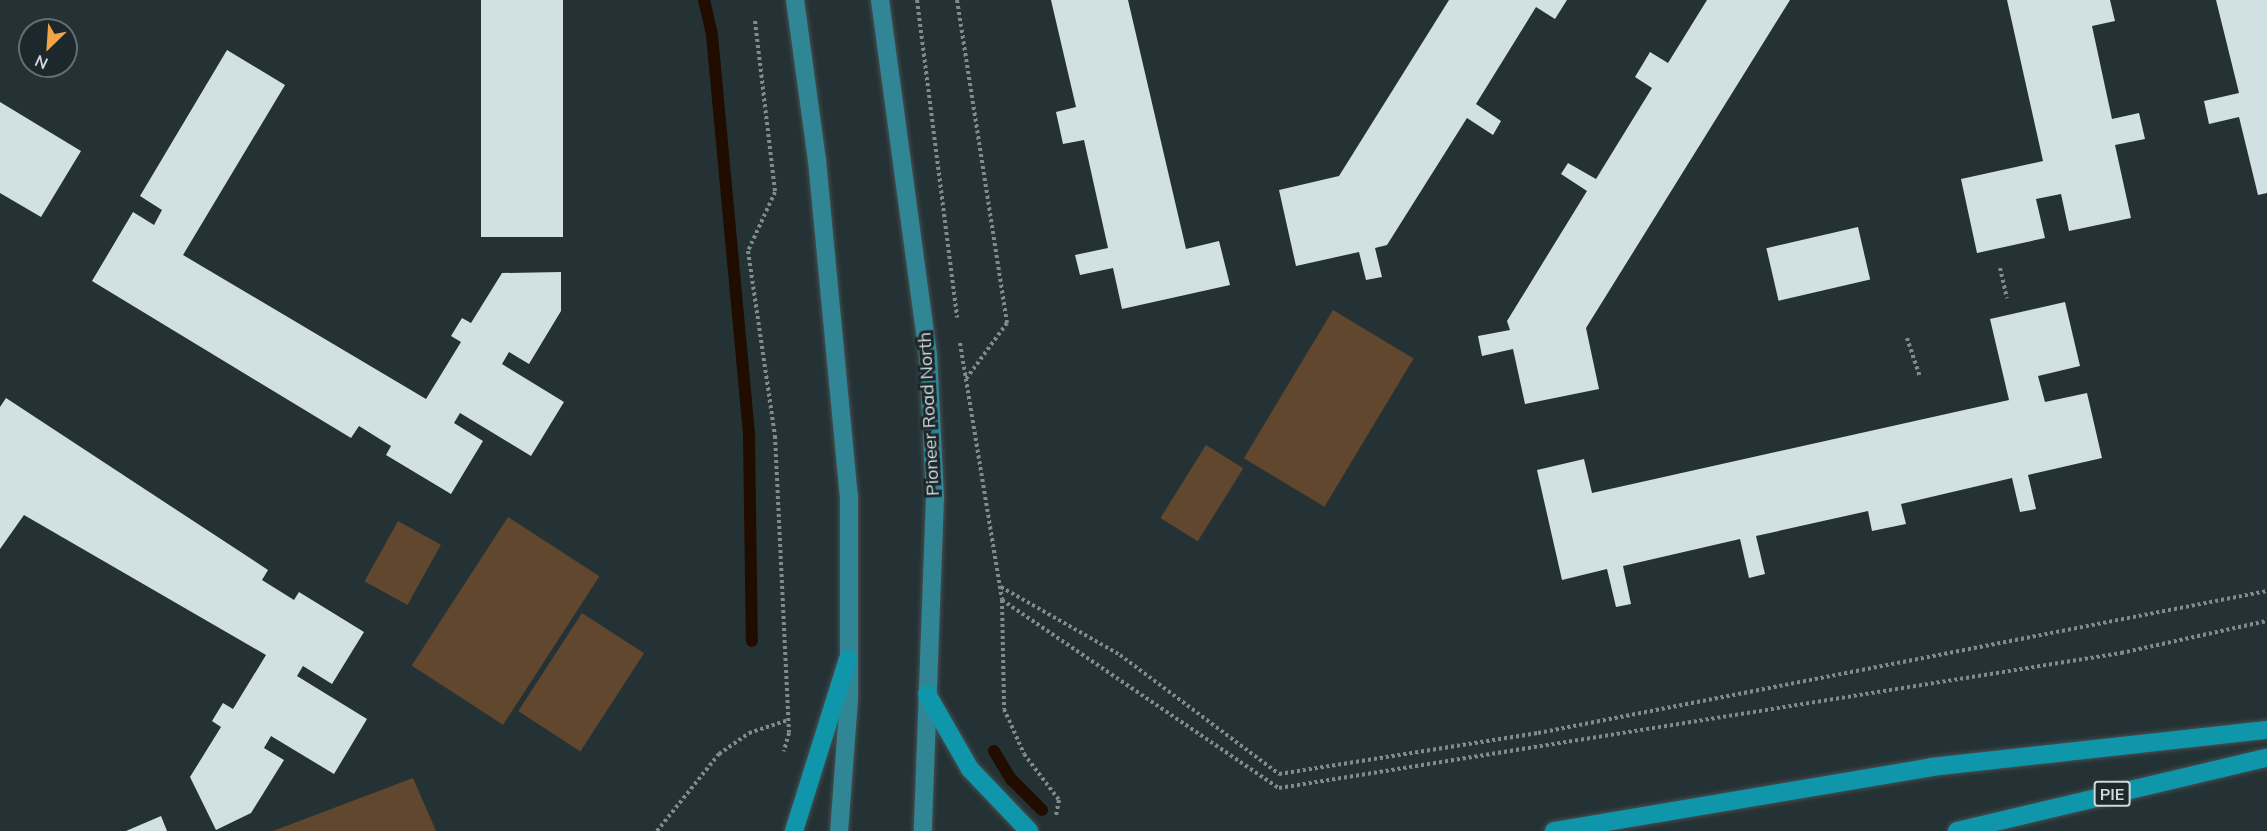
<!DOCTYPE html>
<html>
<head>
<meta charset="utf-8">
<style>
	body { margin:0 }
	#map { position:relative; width:2267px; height:831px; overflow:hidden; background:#253235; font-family:Mulish,sans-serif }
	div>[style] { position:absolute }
	.green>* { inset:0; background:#60472d; transform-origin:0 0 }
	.stream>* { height:12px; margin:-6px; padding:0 6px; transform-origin:6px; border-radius:6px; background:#210d00 }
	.building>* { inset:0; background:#d0e0e3; transform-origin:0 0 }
	.path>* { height:4px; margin-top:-2px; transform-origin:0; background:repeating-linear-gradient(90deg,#818b8d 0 3px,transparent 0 6px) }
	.roads { filter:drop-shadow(0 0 2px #454f51) drop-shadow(0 0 2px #454f51) }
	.primary>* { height:18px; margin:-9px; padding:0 9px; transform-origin:9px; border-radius:9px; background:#308694 }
	.motorway>* { height:18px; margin:-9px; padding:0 9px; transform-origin:9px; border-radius:9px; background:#1096ab }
	span { translate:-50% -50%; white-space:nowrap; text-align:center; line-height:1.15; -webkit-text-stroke:6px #1c282b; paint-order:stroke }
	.shield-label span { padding:2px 4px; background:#1c282b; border:2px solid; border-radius:4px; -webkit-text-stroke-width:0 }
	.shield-label { font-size:16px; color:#d1d8da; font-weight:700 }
	.street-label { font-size:18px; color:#d1d8da }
	.north { position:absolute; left:18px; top:18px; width:60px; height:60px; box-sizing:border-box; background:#1c282b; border:2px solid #646e71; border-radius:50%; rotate:205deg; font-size:16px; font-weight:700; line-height:24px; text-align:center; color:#d1d8da }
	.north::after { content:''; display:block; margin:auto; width:21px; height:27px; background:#f3a443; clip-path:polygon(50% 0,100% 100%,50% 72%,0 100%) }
</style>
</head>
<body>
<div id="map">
	<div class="green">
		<div style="left:1333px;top:310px;width:94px;height:173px;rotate:31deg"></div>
		<div style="left:1206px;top:445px;width:44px;height:86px;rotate:32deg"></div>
		<div style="left:508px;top:517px;width:109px;height:177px;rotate:33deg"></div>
		<div style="left:398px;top:521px;width:49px;height:69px;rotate:29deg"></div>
		<div style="left:582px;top:613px;width:74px;height:117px;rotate:33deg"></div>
		<div style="clip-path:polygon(413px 778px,436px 831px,273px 831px)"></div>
	</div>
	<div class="stream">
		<div style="left:704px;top:0;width:36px;rotate:77deg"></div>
		<div style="left:712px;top:35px;width:404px;rotate:84.7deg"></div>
		<div style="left:749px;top:437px;width:204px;rotate:89.2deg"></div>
		<div style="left:994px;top:751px;width:33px;rotate:59deg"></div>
		<div style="left:1011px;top:779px;width:44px;rotate:45deg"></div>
	</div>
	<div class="building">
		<div style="left:481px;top:0;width:82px;height:237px"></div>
		<div style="clip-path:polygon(1051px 0,1128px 0,1186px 249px,1219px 241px,1230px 285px,1122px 309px,1113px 268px,1080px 275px,1075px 255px,1108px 248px,1084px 140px,1063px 144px,1056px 112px,1076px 107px)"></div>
		<div style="clip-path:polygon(1449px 0,1567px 0,1555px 19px,1536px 7px,1476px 104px,1501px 121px,1493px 135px,1467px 118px,1387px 245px,1375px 248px,1382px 277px,1366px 280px,1359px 252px,1296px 266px,1279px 190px,1339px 176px)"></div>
		<div style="clip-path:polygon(1707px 0,1790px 0,1586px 328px,1599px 389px,1525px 404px,1513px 349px,1482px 356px,1478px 336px,1510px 330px,1507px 321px,1587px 191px,1561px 174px,1568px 163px,1596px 179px,1652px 88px,1635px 77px,1650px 52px,1668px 63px)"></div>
		<div style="clip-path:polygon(2007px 0,2110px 0,2115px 21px,2092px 26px,2112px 119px,2139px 113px,2145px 139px,2115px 145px,2131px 218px,2069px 231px,2061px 194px,2036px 199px,2045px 238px,1977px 253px,1961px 179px,2043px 161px)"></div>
		<div style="clip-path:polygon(2216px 0,2267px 0,2267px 193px,2258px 195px,2239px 117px,2209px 124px,2204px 101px,2239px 93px)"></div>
		<div style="clip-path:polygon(227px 50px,285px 85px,183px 255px,426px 399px,461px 342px,451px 336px,462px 318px,471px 323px,502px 273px,561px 272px,561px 311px,529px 364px,509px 352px,502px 364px,564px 402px,531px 456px,460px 413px,454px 423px,483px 441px,451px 494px,386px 455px,391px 446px,359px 426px,351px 438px,92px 281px,133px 212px,154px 225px,162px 210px,140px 196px)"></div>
		<div style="clip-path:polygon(0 102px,81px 151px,41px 217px,0 193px)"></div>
		<div style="left:1858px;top:227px;width:54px;height:94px;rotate:77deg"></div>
		<div style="clip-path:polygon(2065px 302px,2080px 366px,2038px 376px,2045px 402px,2087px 393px,2102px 458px,2028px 475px,2036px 509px,2020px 512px,2012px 478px,1901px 504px,1906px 524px,1872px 531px,1868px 511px,1756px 536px,1765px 574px,1749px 578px,1740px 539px,1623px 566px,1631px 604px,1616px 607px,1607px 569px,1562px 580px,1537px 470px,1584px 459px,1592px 493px,2009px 400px,1990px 319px)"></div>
		<div style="clip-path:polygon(6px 398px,268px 570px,262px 580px,294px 600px,299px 592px,364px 632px,332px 684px,303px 666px,297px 676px,367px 719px,334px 774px,271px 736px,264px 748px,284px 760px,251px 813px,216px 830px,190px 777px,221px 727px,212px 721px,223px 703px,233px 709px,266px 655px,24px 515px,0 549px,0 407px)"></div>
		<div style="clip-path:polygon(161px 816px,167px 831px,126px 831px)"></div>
	</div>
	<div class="path">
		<div style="left:917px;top:0;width:320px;rotate:82.8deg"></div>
		<div style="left:957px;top:0;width:327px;rotate:81.2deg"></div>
		<div style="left:1007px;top:323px;width:69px;rotate:126.2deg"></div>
		<div style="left:755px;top:21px;width:172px;rotate:83.3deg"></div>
		<div style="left:775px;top:192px;width:65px;rotate:114.6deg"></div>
		<div style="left:748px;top:251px;width:187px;rotate:81.7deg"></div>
		<div style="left:775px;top:436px;width:297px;rotate:87.3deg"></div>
		<div style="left:789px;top:733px;width:19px;rotate:106deg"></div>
		<div style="left:2000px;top:268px;width:31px;rotate:77deg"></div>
		<div style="left:1907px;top:338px;width:41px;rotate:71.6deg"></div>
		<div style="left:960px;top:343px;width:260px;rotate:80.7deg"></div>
		<div style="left:1002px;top:600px;width:109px;rotate:88.9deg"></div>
		<div style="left:1004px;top:709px;width:49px;rotate:66deg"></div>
		<div style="left:1024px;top:754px;width:58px;rotate:52.7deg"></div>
		<div style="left:1059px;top:800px;width:16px;rotate:101deg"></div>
		<div style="left:1001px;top:587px;width:137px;rotate:29.7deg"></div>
		<div style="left:1120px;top:655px;width:199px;rotate:36.8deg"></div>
		<div style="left:1279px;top:774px;width:262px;rotate:-9deg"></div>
		<div style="left:1538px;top:733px;width:743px;rotate:-11.02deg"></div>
		<div style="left:1002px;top:600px;width:335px;rotate:34.2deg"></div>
		<div style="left:1279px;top:788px;width:853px;rotate:-9.11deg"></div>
		<div style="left:2121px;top:653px;width:149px;rotate:-12.4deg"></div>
		<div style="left:657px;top:831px;width:99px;rotate:-51.2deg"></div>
		<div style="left:719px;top:754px;width:37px;rotate:-35deg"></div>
		<div style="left:749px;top:733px;width:41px;rotate:-18.4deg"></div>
	</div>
	<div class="roads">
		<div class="primary">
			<div style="left:795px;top:0;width:162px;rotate:82.2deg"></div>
			<div style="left:817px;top:160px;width:338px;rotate:84.6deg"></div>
			<div style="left:849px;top:496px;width:203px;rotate:90deg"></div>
			<div style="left:849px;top:699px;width:132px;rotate:94.3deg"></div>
			<div style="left:880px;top:0;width:357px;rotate:82.3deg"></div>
			<div style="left:928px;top:354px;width:143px;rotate:87.2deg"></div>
			<div style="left:935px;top:497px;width:334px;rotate:92.1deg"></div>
		</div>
		<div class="motorway">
			<div style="left:927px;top:694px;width:86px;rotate:60.2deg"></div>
			<div style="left:970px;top:769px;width:86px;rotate:46.4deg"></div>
			<div style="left:794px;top:831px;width:180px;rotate:-72.6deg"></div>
			<div style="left:1554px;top:831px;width:382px;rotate:-9.6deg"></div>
			<div style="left:1931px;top:767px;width:338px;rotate:-6.3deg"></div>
			<div style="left:1957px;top:831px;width:318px;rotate:-13.3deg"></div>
		</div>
	</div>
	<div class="shield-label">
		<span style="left:2112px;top:794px">PIE</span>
	</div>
	<div class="street-label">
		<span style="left:929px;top:414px;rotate:-93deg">Pioneer Road North</span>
	</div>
	<div class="north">N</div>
</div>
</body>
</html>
